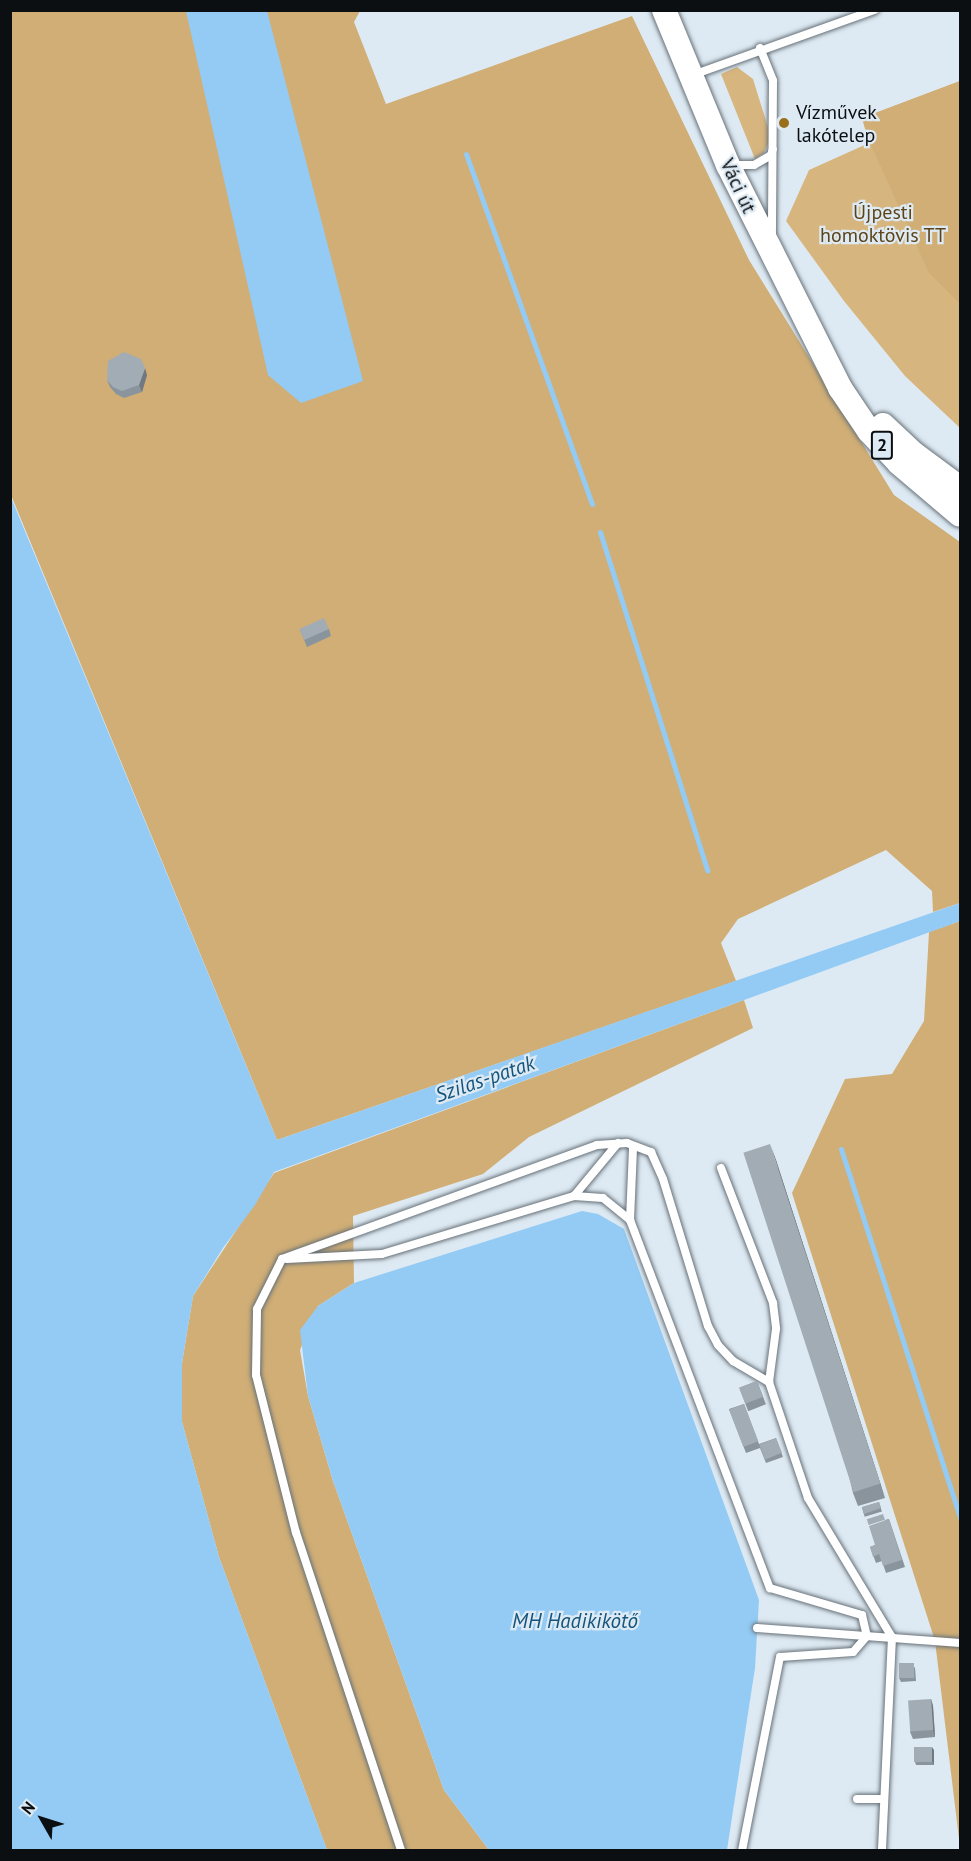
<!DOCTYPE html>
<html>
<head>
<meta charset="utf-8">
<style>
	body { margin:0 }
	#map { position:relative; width:971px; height:1861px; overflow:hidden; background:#deeaf3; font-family:"PT Sans",sans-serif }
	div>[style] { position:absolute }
	.green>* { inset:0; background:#d7b57f }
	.forest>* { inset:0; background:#d0ae76 }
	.water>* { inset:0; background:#93cbf5 }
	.stream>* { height:5px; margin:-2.5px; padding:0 2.5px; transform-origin:2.5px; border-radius:2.5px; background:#93cbf5 }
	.roads { filter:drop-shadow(0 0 2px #677179) drop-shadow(0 0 2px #677179) }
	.lane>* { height:8px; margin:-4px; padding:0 4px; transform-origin:4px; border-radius:4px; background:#fff }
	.primary>* { height:24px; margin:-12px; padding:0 12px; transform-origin:12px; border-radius:12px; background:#fff }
	.wall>* { inset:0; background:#8a949c; transform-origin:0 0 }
	.shaded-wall>* { inset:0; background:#71787f }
	.building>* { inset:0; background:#a1acb5; transform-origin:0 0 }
	.dots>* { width:16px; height:16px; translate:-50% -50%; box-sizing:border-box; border:3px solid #deeaf3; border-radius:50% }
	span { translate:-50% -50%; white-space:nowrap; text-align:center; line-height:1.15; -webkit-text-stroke:4.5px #deeaf3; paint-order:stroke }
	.shield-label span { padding:2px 4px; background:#deeaf3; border:2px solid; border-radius:4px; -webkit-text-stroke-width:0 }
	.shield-label { font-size:18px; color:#0b0f12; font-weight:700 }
	.poi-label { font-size:20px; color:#0b0f12 }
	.left { translate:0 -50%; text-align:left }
	.street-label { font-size:20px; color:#0b0f12 }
	.park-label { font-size:20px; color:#5c4419 }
	.water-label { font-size:21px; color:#15557d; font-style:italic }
	.frame { position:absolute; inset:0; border:12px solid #0b0f12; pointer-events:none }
	.north { position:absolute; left:12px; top:1789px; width:60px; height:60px; -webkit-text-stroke:4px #deeaf3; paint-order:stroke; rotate:309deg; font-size:16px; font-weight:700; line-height:24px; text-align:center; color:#0b0f12 }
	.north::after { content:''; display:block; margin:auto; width:21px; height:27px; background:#0b0f12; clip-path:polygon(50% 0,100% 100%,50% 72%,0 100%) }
</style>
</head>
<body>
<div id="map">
	<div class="green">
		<div style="clip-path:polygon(737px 67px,753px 79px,771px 137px,764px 153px,755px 159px,721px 74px)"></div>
		<div style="clip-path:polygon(960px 81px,960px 428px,905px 376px,844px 301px,786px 221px,809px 170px,869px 143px,862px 118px)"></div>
	</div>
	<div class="forest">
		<div style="clip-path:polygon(10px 11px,360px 11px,354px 22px,386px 104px,632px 16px,749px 260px,894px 495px,960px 542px,960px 903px,933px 912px,932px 891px,886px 850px,738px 919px,721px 943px,736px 981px,277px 1140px,11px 495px)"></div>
		<div style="clip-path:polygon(960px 81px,960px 304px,929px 273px,870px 143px,862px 118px)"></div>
		<div style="clip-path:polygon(960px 921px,960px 1847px,935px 1641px,792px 1193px,845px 1079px,892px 1074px,924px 1021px,929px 932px)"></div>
		<div style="clip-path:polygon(744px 1000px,753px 1028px,529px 1137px,483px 1174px,353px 1216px,354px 1283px,318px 1306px,300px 1350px,308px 1396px,333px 1481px,444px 1790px,489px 1850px,327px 1850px,219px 1557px,182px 1422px,182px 1363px,193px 1296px,274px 1173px)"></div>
	</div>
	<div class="water">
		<div style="clip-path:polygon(186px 11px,267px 11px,363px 381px,301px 403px,268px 375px)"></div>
		<div style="clip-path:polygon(10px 495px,277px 1140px,960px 903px,960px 921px,274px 1172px,255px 1205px,223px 1248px,193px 1296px,182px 1363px,182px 1422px,219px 1557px,327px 1850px,11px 1850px)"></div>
		<div style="clip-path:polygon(582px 1211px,598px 1214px,624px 1229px,759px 1600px,755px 1668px,727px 1850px,489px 1850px,444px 1790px,333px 1481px,308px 1396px,300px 1330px,318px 1306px,354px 1283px)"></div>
	</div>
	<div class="stream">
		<div style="left:466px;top:154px;width:372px;rotate:70.2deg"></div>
		<div style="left:600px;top:532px;width:355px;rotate:72.4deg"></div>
		<div style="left:841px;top:1149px;width:388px;rotate:72.1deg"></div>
	</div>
	<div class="roads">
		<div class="lane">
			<div style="left:760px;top:48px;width:35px;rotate:68deg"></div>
			<div style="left:773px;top:81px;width:157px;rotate:90.4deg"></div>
			<div style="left:693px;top:75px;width:193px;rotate:-19.7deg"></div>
			<div style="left:732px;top:165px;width:22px"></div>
			<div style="left:754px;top:165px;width:20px;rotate:-30deg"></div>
			<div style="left:771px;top:155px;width:6px;rotate:-72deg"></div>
			<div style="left:721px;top:1168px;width:145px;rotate:68.9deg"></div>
			<div style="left:773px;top:1303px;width:26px;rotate:83deg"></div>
			<div style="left:776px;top:1329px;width:53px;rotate:97.5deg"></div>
			<div style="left:769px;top:1382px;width:122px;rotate:71.4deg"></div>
			<div style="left:808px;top:1498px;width:162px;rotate:58.9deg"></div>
			<div style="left:892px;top:1637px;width:213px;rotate:92.7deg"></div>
			<div style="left:574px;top:1196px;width:69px;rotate:-50.3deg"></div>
			<div style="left:630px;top:1220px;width:73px;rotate:-87.6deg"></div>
			<div style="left:287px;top:1259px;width:95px;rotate:-3deg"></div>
			<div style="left:382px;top:1254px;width:201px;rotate:-16.8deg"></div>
			<div style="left:574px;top:1196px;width:29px;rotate:4deg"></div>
			<div style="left:603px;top:1198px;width:35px;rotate:39deg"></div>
			<div style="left:630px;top:1220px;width:394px;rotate:69.2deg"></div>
			<div style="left:770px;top:1588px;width:96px;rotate:16.4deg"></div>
			<div style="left:862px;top:1615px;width:22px;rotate:77deg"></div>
			<div style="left:867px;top:1636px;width:21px;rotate:131deg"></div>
			<div style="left:853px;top:1652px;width:73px;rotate:176.1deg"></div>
			<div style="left:780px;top:1657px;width:197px;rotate:101.1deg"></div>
			<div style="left:757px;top:1628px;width:204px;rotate:4.2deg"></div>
			<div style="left:857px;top:1799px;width:27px"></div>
			<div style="left:401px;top:1850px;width:334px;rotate:-108.3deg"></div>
			<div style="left:296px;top:1533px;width:163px;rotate:-104.2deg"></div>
			<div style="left:256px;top:1375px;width:66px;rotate:-89.1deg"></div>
			<div style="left:257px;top:1309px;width:56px;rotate:-63.4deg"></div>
			<div style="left:282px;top:1259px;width:335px;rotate:-19.9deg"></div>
			<div style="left:597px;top:1145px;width:30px;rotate:-4deg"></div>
			<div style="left:627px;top:1143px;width:26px;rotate:21deg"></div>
			<div style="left:651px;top:1152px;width:30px;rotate:66deg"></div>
			<div style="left:663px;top:1179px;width:154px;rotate:73deg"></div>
			<div style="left:708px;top:1326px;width:21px;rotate:62deg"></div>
			<div style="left:718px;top:1345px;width:22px;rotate:47deg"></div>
			<div style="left:733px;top:1361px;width:42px;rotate:30.3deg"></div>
		</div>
		<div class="primary">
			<div style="left:664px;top:10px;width:168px;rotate:67.6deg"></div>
			<div style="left:728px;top:165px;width:250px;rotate:63.3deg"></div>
			<div style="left:840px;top:388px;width:52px;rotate:56deg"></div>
			<div style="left:869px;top:431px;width:44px;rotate:46.8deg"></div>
			<div style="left:899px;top:463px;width:80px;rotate:40.4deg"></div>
			<div style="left:883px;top:425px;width:42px;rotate:43.1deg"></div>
			<div style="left:914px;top:454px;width:57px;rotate:36.5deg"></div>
		</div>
	</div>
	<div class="wall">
		<div style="clip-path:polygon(147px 375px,142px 392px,124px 398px,116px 394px,110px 387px,107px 380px)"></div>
		<div style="clip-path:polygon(329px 629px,331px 636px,307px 647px,300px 630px)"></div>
		<div style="clip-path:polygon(775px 1157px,885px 1498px,858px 1506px,853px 1493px)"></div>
		<div style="left:757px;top:1381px;width:25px;height:19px;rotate:69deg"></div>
		<div style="clip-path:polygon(744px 1404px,759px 1444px,776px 1438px,783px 1457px,766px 1463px,760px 1448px,746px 1453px,729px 1409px)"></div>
		<div style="left:879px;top:1502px;width:10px;height:18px;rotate:73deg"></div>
		<div style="clip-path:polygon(889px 1519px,905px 1567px,886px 1573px,882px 1561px,876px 1563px,870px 1547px,875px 1545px,885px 1520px)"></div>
		<div style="clip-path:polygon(915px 1667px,916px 1681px,901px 1682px,899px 1678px)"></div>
		<div style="clip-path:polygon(931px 1699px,933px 1706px,935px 1737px,913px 1739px,910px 1732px)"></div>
		<div style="clip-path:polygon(934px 1750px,934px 1765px,916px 1765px,915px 1762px)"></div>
	</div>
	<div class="shaded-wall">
		<div style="clip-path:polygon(145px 368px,147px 375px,142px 392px,139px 385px)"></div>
		<div style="clip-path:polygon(770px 1144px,775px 1157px,885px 1498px,880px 1484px)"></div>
		<div style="clip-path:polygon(931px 1699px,933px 1706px,935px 1737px,933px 1730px)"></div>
		<div style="clip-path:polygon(932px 1747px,934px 1750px,934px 1765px,932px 1761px)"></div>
	</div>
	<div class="building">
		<div style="clip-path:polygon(124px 352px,141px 359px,145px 368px,139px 385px,122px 391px,113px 387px,107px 380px,108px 361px)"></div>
		<div style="left:324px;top:618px;width:12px;height:27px;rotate:66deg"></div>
		<div style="left:770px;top:1144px;width:357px;height:28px;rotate:72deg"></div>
		<div style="left:757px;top:1381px;width:17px;height:19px;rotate:69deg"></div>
		<div style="left:744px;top:1404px;width:40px;height:16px;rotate:69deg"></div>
		<div style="left:776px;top:1438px;width:16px;height:18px;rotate:68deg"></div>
		<div style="clip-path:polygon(879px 1502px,881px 1508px,864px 1514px,862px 1507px)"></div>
		<div style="left:883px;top:1514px;width:6px;height:17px;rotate:72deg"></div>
		<div style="clip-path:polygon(889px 1519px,902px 1560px,883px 1566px,879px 1554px,873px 1557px,870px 1547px,875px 1545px,869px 1526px)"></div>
		<div style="left:914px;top:1663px;width:15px;height:15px;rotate:90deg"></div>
		<div style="left:931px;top:1699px;width:31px;height:23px;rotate:86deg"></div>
		<div style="left:914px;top:1747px;width:18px;height:15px"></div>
	</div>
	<div class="dots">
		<div style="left:784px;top:123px;background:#996f1c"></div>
	</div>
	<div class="shield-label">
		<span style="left:882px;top:445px">2</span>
	</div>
	<div class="poi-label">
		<span class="left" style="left:796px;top:124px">Vízművek<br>lakótelep</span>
	</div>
	<div class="street-label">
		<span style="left:738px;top:186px;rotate:65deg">Váci út</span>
	</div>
	<div class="park-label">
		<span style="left:883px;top:224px">Újpesti<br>homoktövis TT</span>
	</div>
	<div class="water-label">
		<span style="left:485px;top:1079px;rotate:-19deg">Szilas-patak</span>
		<span style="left:575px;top:1621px">MH Hadikikötő</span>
	</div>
	<div class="frame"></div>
	<div class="north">N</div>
</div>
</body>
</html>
